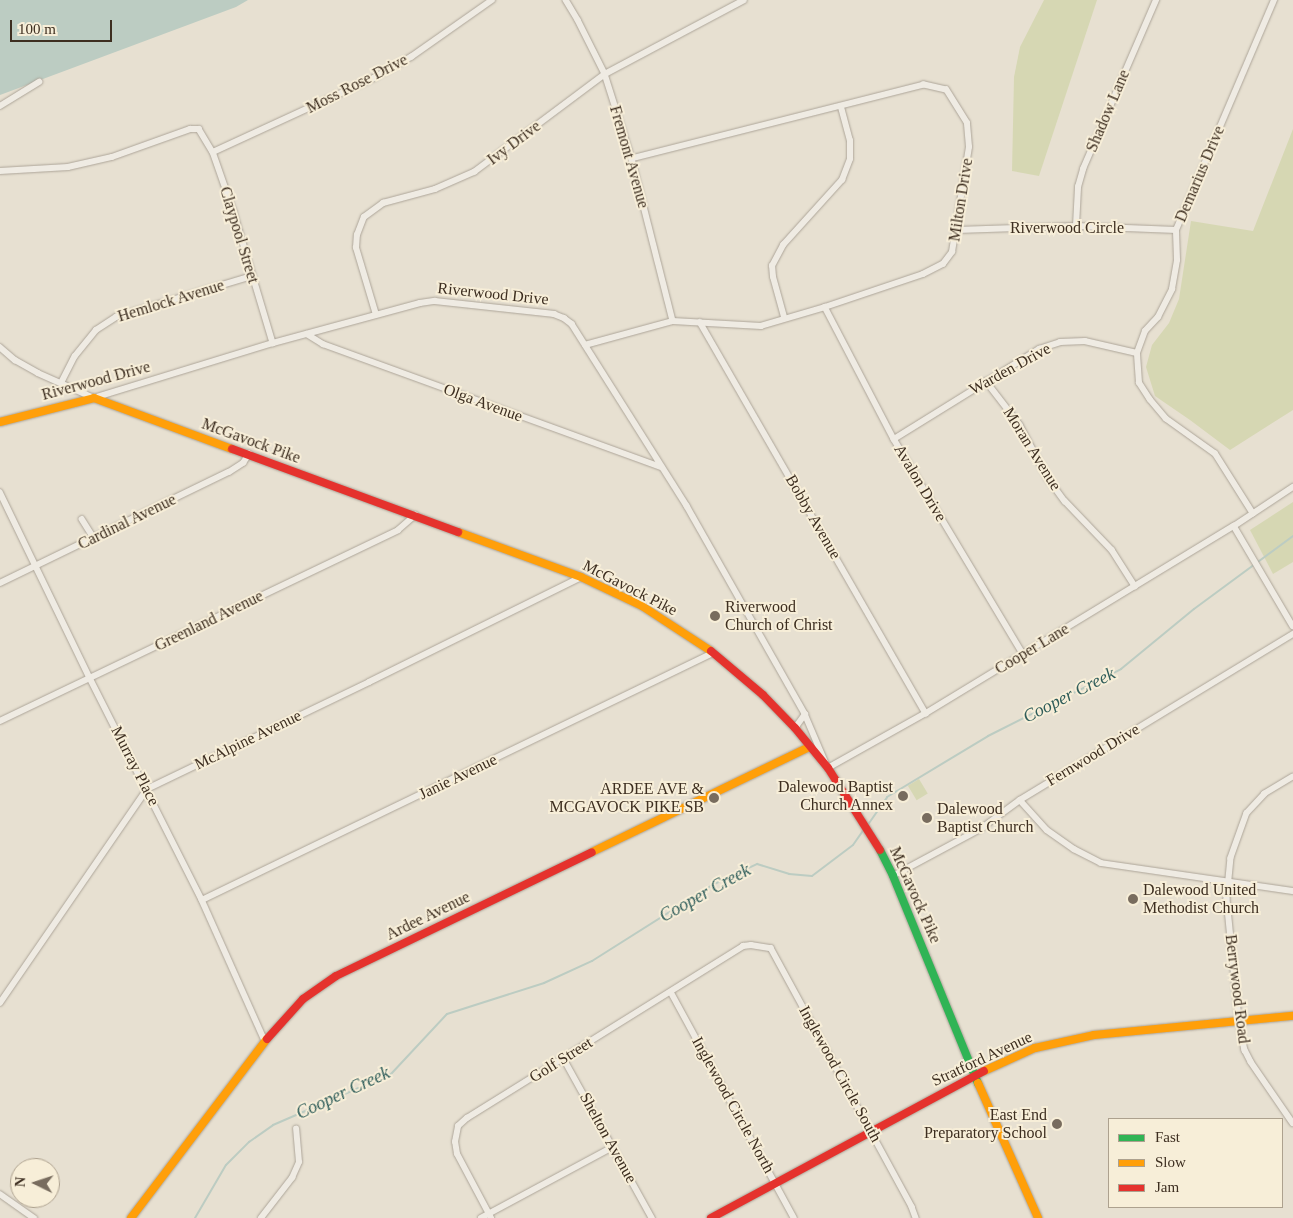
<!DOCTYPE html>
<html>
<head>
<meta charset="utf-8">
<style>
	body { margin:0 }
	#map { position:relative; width:1293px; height:1218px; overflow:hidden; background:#e7e0d1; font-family:Georgia,serif }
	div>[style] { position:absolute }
	.green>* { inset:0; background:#d6d7b3; transform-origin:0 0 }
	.water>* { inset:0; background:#bcccc2 }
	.stream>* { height:2px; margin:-1px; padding:0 1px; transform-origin:1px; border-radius:1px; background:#bcccc2 }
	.roads { filter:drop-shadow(0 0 1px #ada599) drop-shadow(0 0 1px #ada599) }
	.street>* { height:5.5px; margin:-2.75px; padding:0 2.75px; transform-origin:2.75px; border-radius:2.75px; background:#efebe3 }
	.fast>* { height:8px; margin:-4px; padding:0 4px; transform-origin:4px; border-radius:4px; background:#30b455 }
	.slow>* { height:8px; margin:-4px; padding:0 4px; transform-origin:4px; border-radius:4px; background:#ff9f0a }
	.jam>* { height:8px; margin:-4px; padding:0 4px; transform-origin:4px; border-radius:4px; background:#e5322d }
	.dots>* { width:14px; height:14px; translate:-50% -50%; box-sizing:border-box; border:2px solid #f7eed8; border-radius:50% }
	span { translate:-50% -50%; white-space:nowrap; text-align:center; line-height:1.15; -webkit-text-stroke:4px #f7eed8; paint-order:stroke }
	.street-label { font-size:16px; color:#3d2e20 }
	.poi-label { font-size:16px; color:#3d2e20 }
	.left { translate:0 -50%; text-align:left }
	.right { translate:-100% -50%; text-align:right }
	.water-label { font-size:18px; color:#2f5d5a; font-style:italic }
	.legend { position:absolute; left:1108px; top:1118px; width:175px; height:90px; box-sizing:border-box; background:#f7eed8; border:1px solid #ada18e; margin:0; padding:6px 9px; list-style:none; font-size:15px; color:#3d2e20 }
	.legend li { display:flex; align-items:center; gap:10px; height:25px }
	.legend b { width:25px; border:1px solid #ada18e }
	.north { position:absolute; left:10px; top:1158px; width:50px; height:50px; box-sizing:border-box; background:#f7eed8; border:1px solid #ada18e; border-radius:50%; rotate:274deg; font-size:14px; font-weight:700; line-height:20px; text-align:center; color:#3d2e20 }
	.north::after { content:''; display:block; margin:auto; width:18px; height:22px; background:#786c5e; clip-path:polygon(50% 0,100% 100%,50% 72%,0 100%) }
	.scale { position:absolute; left:10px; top:20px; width:102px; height:22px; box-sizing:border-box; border:2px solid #3d2e20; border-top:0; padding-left:6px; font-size:15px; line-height:18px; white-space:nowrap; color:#3d2e20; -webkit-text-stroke:4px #f7eed8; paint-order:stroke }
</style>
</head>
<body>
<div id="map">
	<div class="green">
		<div style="clip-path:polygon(1044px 0,1097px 0,1039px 176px,1012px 171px,1014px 77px,1020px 47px)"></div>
		<div style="clip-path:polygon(1293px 129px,1293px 410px,1230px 450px,1190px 420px,1155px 396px,1146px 367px,1152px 345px,1169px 323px,1179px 299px,1191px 221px,1253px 231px)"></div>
		<div style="clip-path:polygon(1293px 502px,1293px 562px,1273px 574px,1250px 530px)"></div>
		<div style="left:919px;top:779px;width:17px;height:13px;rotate:59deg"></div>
	</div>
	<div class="water">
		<div style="clip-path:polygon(0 0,248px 0,236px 7px,0 95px)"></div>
	</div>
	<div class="stream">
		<div style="left:867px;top:826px;width:35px;rotate:-55deg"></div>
		<div style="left:887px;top:797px;width:118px;rotate:-31.1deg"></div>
		<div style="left:988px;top:736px;width:149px;rotate:-26.7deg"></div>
		<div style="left:1121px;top:669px;width:94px;rotate:-39.4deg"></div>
		<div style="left:1194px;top:609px;width:123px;rotate:-36.4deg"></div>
		<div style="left:195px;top:1218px;width:61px;rotate:-59.7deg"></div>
		<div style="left:226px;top:1165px;width:33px;rotate:-45deg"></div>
		<div style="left:249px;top:1142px;width:29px;rotate:-35deg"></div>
		<div style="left:273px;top:1125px;width:129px;rotate:-23.4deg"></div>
		<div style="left:391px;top:1074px;width:82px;rotate:-47deg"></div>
		<div style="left:447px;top:1014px;width:102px;rotate:-17.7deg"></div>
		<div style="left:544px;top:983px;width:53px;rotate:-24.6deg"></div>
		<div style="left:592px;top:961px;width:142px;rotate:-32.3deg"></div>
		<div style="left:712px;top:885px;width:50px;rotate:-25deg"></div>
		<div style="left:757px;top:864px;width:34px;rotate:17deg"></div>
		<div style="left:789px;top:874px;width:23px;rotate:5deg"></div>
		<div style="left:812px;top:876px;width:51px;rotate:-37.1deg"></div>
		<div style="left:853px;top:845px;width:19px;rotate:-55deg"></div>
	</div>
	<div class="roads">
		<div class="street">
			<div style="left:566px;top:0;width:23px;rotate:59deg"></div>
			<div style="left:578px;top:20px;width:60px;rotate:63.4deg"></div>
			<div style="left:605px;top:74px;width:89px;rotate:72.4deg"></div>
			<div style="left:632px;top:159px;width:167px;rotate:75.8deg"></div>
			<div style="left:0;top:106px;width:46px;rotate:-31.6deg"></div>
			<div style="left:213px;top:152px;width:177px;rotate:-24.7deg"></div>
			<div style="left:374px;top:78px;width:43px;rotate:-29.6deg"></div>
			<div style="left:411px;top:57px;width:99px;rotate:-35.1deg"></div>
			<div style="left:0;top:171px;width:68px;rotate:-3.4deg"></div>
			<div style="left:68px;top:167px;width:45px;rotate:-12.8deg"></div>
			<div style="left:112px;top:157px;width:83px;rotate:-19.7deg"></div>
			<div style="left:190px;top:129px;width:9px"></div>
			<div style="left:199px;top:129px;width:27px;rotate:59deg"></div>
			<div style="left:213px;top:152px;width:64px;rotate:70.7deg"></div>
			<div style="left:234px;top:212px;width:137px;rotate:73.4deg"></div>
			<div style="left:1076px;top:226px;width:39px;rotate:-87deg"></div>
			<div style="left:1078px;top:187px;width:19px;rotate:-74deg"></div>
			<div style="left:1083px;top:169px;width:184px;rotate:-66.6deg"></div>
			<div style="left:957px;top:230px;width:119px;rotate:-1.9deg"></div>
			<div style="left:1076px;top:226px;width:100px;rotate:2.3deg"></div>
			<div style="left:825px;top:307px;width:149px;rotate:62.4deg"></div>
			<div style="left:894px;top:439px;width:251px;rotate:59deg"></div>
			<div style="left:376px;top:315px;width:70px;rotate:-106.6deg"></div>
			<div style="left:356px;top:248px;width:13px;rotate:-86deg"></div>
			<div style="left:357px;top:235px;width:19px;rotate:-69deg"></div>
			<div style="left:364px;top:217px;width:24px;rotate:-36deg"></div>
			<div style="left:383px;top:203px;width:54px;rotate:-15.1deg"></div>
			<div style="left:435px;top:189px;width:43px;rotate:-23.6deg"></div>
			<div style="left:474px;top:172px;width:164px;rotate:-36.8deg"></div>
			<div style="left:605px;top:74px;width:157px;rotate:-28deg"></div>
			<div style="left:784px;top:317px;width:41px;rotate:-105.4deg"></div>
			<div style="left:773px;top:277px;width:11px;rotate:-95deg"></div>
			<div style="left:772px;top:266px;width:24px;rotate:-62deg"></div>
			<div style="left:783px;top:245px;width:88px;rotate:-47.8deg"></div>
			<div style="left:842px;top:180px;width:22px;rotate:-69deg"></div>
			<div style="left:850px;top:159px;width:18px;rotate:-90deg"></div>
			<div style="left:850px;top:141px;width:35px;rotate:-105deg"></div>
			<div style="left:700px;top:322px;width:452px;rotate:60deg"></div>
			<div style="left:307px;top:334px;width:19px;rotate:32deg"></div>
			<div style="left:323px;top:344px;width:360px;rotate:20deg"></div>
			<div style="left:585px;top:345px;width:91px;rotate:-15.3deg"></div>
			<div style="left:673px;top:321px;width:88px;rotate:3.3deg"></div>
			<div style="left:761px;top:326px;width:67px;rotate:-16.5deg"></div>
			<div style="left:825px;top:307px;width:103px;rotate:-18.6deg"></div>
			<div style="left:923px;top:274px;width:22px;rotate:-27deg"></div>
			<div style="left:943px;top:264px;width:15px;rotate:-53deg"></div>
			<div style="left:952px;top:252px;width:106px;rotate:-80.8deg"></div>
			<div style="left:969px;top:147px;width:24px;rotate:-95deg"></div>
			<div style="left:967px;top:123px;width:39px;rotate:-122deg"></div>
			<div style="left:946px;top:90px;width:23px;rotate:-167deg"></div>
			<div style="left:924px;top:85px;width:301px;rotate:165.8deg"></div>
			<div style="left:0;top:347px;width:20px;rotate:41deg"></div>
			<div style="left:15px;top:360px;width:26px;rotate:29deg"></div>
			<div style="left:38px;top:373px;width:61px;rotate:24.1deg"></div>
			<div style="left:94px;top:398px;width:187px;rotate:-17.1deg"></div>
			<div style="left:273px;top:343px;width:152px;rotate:-15.2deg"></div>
			<div style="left:420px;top:303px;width:15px;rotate:-8deg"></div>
			<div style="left:435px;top:301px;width:120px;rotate:6.2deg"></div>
			<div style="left:554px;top:314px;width:11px;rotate:22deg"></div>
			<div style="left:564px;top:318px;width:10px;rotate:37deg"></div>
			<div style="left:572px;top:324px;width:215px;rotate:57.7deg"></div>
			<div style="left:687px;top:506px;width:239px;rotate:60.4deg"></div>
			<div style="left:805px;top:714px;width:59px;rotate:66.9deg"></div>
			<div style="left:828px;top:768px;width:112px;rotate:-29.3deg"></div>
			<div style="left:926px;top:713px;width:360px;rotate:-31.3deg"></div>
			<div style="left:1234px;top:526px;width:71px;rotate:-33.5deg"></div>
			<div style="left:986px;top:381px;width:56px;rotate:52.3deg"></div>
			<div style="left:1020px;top:425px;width:60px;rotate:62.2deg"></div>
			<div style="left:1048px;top:478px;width:29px;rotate:54deg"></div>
			<div style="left:1065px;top:501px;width:68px;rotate:46.2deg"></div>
			<div style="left:1112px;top:550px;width:43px;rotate:57.4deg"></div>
			<div style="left:61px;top:383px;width:30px;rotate:-63deg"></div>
			<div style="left:75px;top:356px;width:33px;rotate:-51deg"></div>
			<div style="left:96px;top:330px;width:24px;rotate:-33deg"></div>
			<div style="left:116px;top:317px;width:142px;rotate:-16.8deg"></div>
			<div style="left:894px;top:439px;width:171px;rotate:-31.8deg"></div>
			<div style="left:1039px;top:349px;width:22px;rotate:-18deg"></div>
			<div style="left:1060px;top:342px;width:25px;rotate:-2deg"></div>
			<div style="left:1085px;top:341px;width:53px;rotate:13deg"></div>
			<div style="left:0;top:492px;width:207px;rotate:64.2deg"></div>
			<div style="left:90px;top:678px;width:249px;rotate:63.2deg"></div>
			<div style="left:202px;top:900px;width:154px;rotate:65.9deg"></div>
			<div style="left:1253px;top:514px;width:71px;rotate:-122.3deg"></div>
			<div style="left:1215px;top:454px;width:60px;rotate:-144.5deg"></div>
			<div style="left:1166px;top:419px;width:25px;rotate:-130deg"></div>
			<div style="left:1150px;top:400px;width:20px;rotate:-123deg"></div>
			<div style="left:1139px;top:383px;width:30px;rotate:-94deg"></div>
			<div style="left:1137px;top:353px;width:23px;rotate:-70deg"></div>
			<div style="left:1145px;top:331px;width:19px;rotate:-47deg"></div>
			<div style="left:1158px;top:317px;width:31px;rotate:-63deg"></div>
			<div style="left:1172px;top:289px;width:29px;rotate:-80deg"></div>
			<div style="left:1177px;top:260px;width:30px;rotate:-92deg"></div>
			<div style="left:1176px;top:230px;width:250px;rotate:-66.9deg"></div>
			<div style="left:82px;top:519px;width:22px;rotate:58deg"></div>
			<div style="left:1234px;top:526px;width:116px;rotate:59.5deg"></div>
			<div style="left:0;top:583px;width:254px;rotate:-25.9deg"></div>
			<div style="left:229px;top:472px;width:17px;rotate:-33deg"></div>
			<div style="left:243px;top:463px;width:11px;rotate:-56deg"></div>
			<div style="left:0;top:721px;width:441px;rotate:-25.6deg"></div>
			<div style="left:398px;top:530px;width:23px;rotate:-41deg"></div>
			<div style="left:795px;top:728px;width:17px;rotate:-54deg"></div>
			<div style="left:1293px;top:777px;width:33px;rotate:149deg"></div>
			<div style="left:1265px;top:794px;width:26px;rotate:133deg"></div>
			<div style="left:1247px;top:813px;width:48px;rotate:109.6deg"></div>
			<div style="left:1231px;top:858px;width:41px;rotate:95.6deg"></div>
			<div style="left:1227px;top:899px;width:122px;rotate:84.3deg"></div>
			<div style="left:1239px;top:1020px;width:31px;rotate:79deg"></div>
			<div style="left:1245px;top:1050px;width:13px;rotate:63deg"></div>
			<div style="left:1251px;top:1062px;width:74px;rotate:55.5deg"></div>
			<div style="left:1020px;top:800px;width:40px;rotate:48deg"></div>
			<div style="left:1047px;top:830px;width:33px;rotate:35deg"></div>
			<div style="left:1074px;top:849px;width:30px;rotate:27deg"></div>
			<div style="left:1101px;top:863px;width:194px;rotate:8.3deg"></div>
			<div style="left:893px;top:876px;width:101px;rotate:-28.3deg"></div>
			<div style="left:982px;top:828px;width:47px;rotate:-36.4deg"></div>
			<div style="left:1020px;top:800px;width:320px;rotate:-31.3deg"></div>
			<div style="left:202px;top:900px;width:568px;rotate:-25.8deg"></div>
			<div style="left:671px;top:992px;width:257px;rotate:61.4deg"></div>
			<div style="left:0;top:1003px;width:260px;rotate:-55.5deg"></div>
			<div style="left:147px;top:789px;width:246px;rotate:-25.7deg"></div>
			<div style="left:369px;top:682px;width:237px;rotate:-26.3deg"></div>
			<div style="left:564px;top:1059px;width:182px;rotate:61deg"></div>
			<div style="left:0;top:1194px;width:42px;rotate:35.2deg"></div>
			<div style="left:261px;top:1218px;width:51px;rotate:-52.2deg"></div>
			<div style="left:292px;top:1178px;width:17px;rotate:-66deg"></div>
			<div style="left:299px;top:1162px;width:33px;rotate:-95deg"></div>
			<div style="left:481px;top:1218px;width:150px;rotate:-28.3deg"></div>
			<div style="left:491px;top:1218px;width:72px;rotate:-118deg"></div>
			<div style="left:457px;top:1154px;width:12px;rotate:-99deg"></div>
			<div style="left:455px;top:1142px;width:16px;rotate:-79deg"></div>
			<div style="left:458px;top:1126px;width:12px;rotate:-42deg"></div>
			<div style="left:467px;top:1118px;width:325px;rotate:-31.9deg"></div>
			<div style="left:743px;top:946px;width:8px;rotate:-7deg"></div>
			<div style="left:751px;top:945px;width:20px;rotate:9deg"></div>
			<div style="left:771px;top:948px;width:295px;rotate:61.4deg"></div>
			<div style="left:912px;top:1207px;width:12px;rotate:70deg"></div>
		</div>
		<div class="fast">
			<div style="left:880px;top:850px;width:29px;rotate:63deg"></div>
			<div style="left:893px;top:876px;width:224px;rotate:67.7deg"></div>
		</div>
		<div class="slow">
			<div style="left:0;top:422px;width:97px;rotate:-14.3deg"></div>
			<div style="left:94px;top:398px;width:147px;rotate:20.3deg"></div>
			<div style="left:458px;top:532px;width:131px;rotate:20.1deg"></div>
			<div style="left:581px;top:577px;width:68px;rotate:25.4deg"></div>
			<div style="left:642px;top:606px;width:82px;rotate:33.1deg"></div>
			<div style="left:592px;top:852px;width:241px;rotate:-25.8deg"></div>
			<div style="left:984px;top:1071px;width:56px;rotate:-24.3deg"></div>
			<div style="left:1035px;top:1048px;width:60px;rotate:-12.4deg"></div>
			<div style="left:1094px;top:1035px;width:200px;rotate:-5.5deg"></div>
			<div style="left:978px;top:1083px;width:148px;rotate:66deg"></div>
			<div style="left:131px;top:1218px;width:225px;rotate:-52.8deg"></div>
		</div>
		<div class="jam">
			<div style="left:232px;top:449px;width:241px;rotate:20.2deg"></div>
			<div style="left:711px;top:651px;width:68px;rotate:40.2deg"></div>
			<div style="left:763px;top:695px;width:46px;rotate:45.9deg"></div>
			<div style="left:795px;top:728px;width:52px;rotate:50.5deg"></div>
			<div style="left:828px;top:768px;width:97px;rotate:57.6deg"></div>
			<div style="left:267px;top:1039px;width:54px;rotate:-48deg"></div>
			<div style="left:303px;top:999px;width:40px;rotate:-34.9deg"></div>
			<div style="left:336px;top:976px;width:284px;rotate:-25.8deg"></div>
			<div style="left:711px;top:1218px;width:310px;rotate:-28.3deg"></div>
		</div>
	</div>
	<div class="dots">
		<div style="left:715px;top:616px;background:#786c5e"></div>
		<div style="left:903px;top:796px;background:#786c5e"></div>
		<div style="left:714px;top:798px;background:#786c5e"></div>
		<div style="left:927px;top:818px;background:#786c5e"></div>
		<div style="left:1133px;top:899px;background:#786c5e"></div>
		<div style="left:1057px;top:1124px;background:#786c5e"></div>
	</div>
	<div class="street-label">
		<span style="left:357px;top:84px;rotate:-27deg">Moss Rose Drive</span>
		<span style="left:1108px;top:111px;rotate:-67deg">Shadow Lane</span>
		<span style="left:514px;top:143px;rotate:-37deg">Ivy Drive</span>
		<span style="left:629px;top:157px;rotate:74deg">Fremont Avenue</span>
		<span style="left:1200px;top:174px;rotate:-67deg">Demarius Drive</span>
		<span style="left:961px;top:200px;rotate:-81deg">Milton Drive</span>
		<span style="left:1067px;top:228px">Riverwood Circle</span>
		<span style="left:239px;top:235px;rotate:73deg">Claypool Street</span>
		<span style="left:493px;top:294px;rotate:6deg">Riverwood Drive</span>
		<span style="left:171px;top:301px;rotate:-17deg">Hemlock Avenue</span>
		<span style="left:1010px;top:369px;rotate:-29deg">Warden Drive</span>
		<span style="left:96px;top:381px;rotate:-15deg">Riverwood Drive</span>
		<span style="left:483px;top:403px;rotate:20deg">Olga Avenue</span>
		<span style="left:251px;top:441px;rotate:20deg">McGavock Pike</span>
		<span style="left:1032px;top:449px;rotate:58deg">Moran Avenue</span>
		<span style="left:920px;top:483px;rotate:59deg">Avalon Drive</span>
		<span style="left:813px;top:517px;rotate:60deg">Bobby Avenue</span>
		<span style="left:127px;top:522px;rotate:-26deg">Cardinal Avenue</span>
		<span style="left:630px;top:588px;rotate:27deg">McGavock Pike</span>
		<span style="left:209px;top:621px;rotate:-26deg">Greenland Avenue</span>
		<span style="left:1032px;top:649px;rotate:-31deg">Cooper Lane</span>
		<span style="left:248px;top:740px;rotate:-26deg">McAlpine Avenue</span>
		<span style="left:1093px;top:755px;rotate:-31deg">Fernwood Drive</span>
		<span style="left:135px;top:766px;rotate:63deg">Murray Place</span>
		<span style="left:458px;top:777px;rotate:-26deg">Janie Avenue</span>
		<span style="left:915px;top:895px;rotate:66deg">McGavock Pike</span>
		<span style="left:428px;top:916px;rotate:-26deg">Ardee Avenue</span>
		<span style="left:1237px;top:989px;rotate:83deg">Berrywood Road</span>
		<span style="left:982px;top:1059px;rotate:-25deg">Stratford Avenue</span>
		<span style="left:561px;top:1060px;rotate:-32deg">Golf Street</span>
		<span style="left:840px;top:1074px;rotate:61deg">Inglewood Circle South</span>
		<span style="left:733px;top:1105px;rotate:61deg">Inglewood Circle North</span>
		<span style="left:608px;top:1138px;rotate:61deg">Shelton Avenue</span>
	</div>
	<div class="poi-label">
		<span class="left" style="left:725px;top:616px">Riverwood<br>Church of Christ</span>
		<span class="right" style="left:893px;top:796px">Dalewood Baptist<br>Church Annex</span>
		<span class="right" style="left:704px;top:798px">ARDEE AVE &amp;<br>MCGAVOCK PIKE SB</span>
		<span class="left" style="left:937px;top:818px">Dalewood<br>Baptist Church</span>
		<span class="left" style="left:1143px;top:899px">Dalewood United<br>Methodist Church</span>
		<span class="right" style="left:1047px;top:1124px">East End<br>Preparatory School</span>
	</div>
	<div class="water-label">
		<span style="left:1069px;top:695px;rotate:-27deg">Cooper Creek</span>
		<span style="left:705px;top:893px;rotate:-29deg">Cooper Creek</span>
		<span style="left:343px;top:1093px;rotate:-25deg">Cooper Creek</span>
	</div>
	<ul class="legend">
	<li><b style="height:6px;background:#30b455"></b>Fast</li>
	<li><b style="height:6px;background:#ff9f0a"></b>Slow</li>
	<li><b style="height:6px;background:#e5322d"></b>Jam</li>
	</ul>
	<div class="north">N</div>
	<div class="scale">100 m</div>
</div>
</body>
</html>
